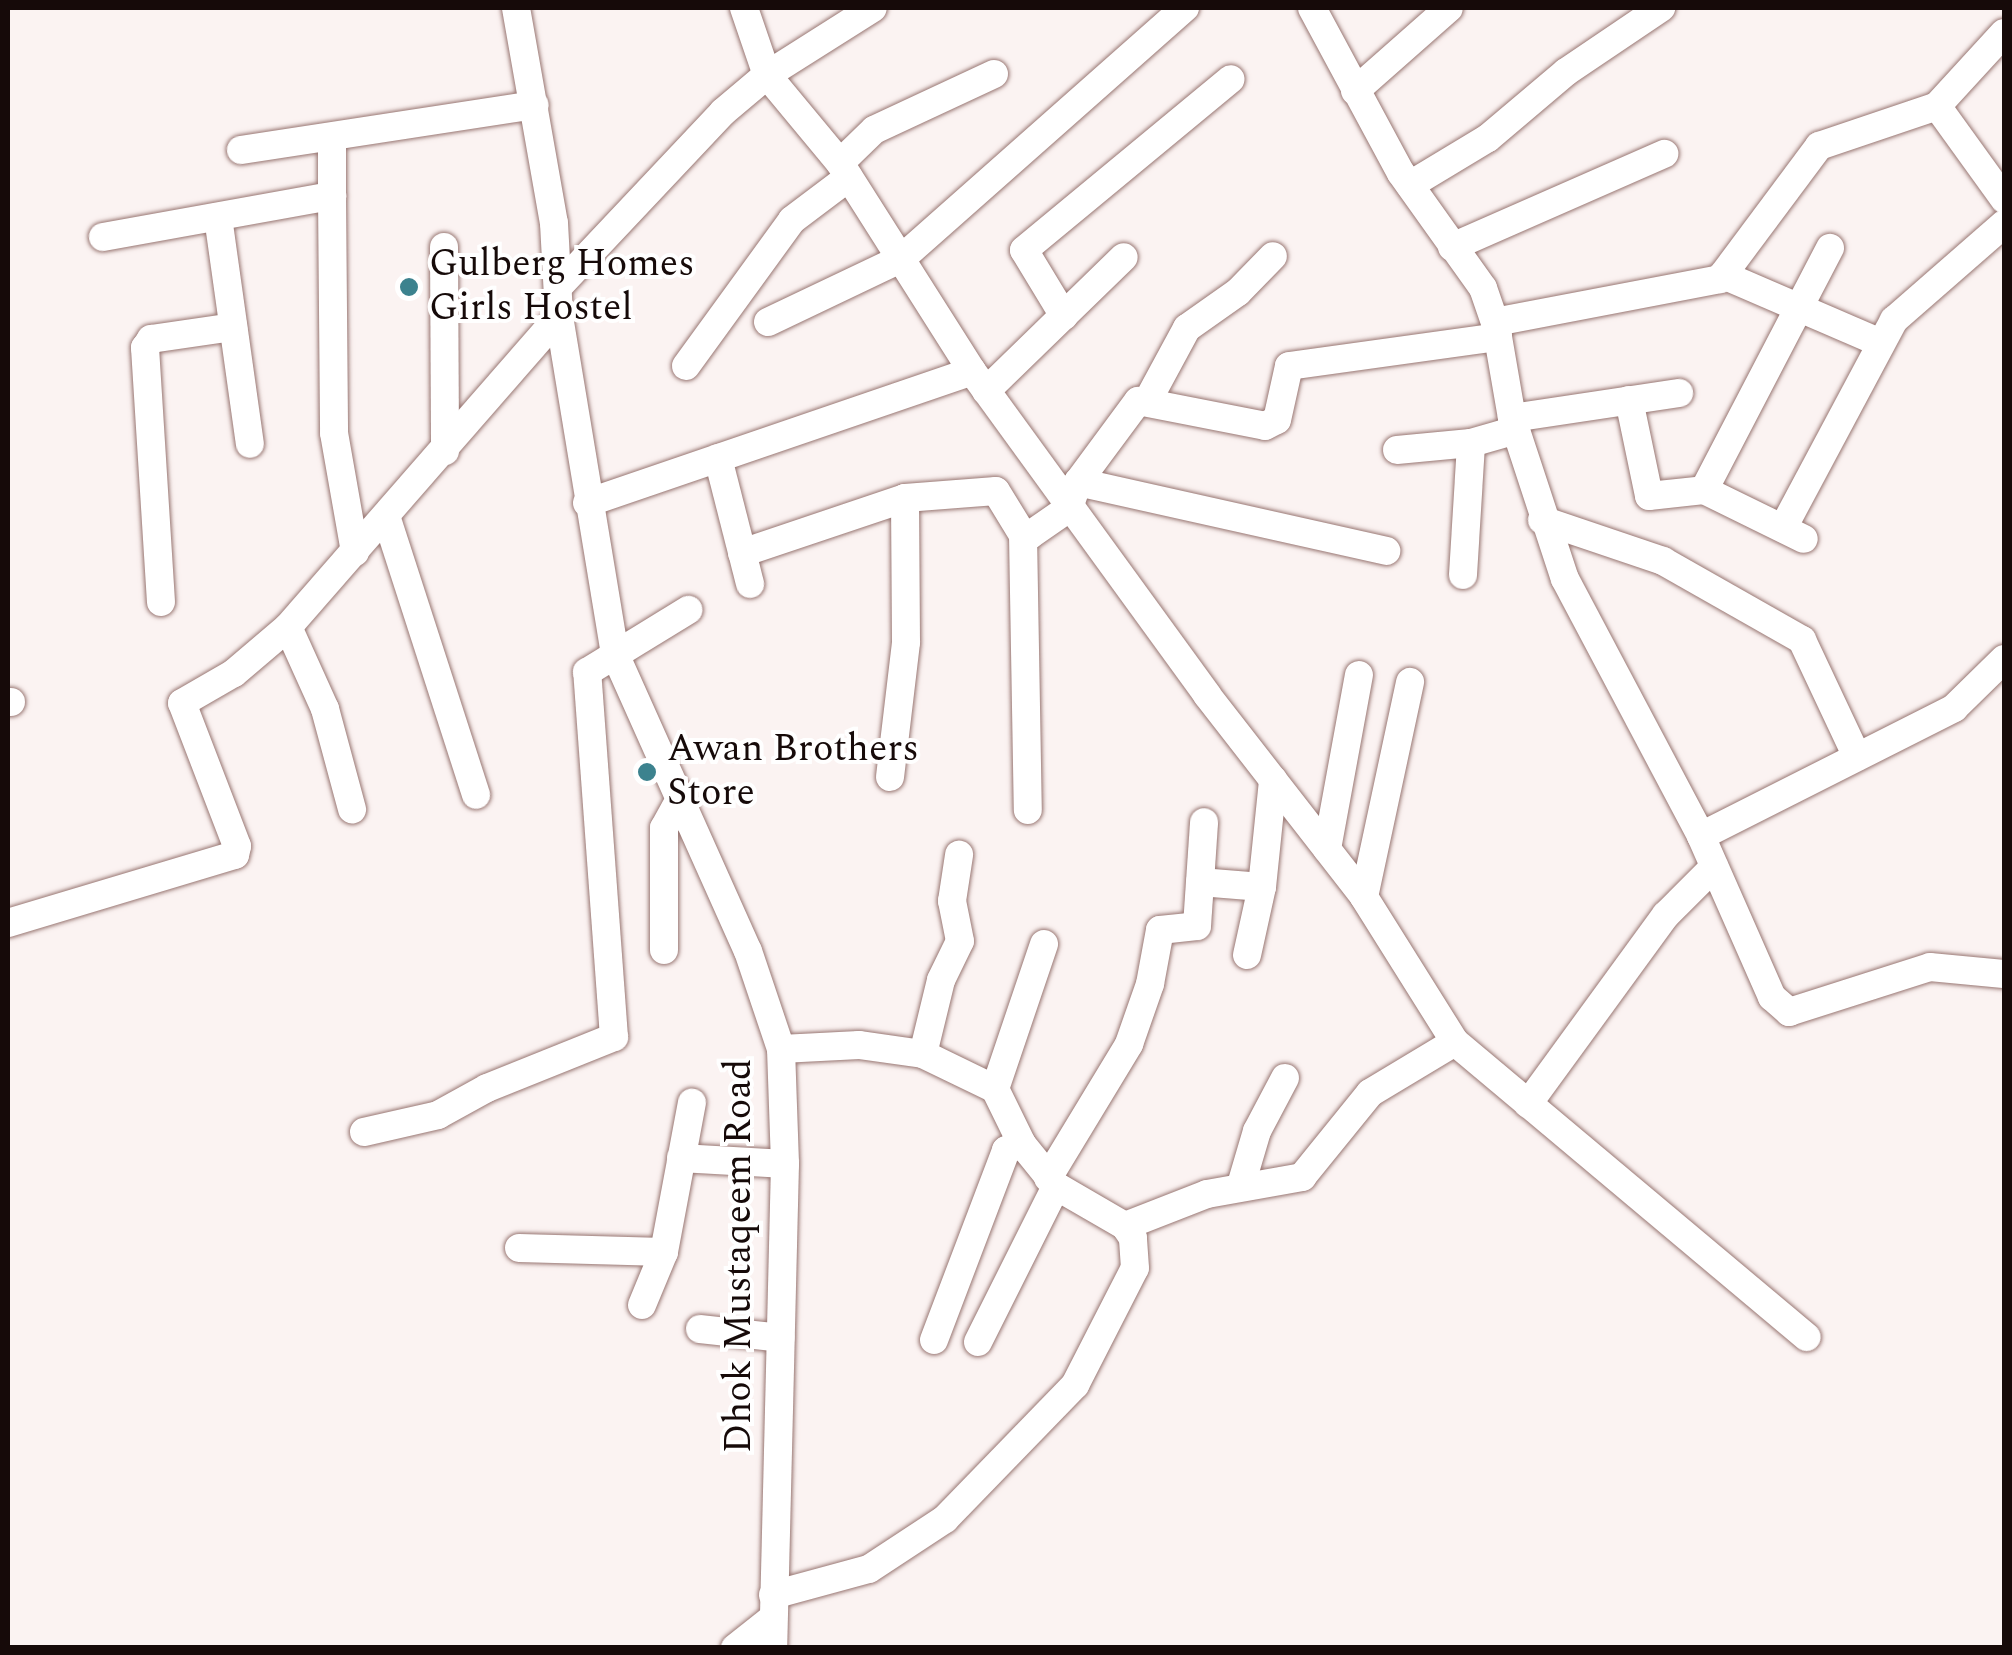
<!DOCTYPE html>
<html>
<head>
<meta charset="utf-8">
<style>
	body { margin:0 }
	#map { position:relative; width:2012px; height:1655px; overflow:hidden; background:#fbf3f2; font-family:Spectral,serif }
	div>[style] { position:absolute }
	.roads { filter:drop-shadow(0 0 2px #987672) drop-shadow(0 0 2px #987672) }
	.minor>* { height:28px; margin:-14px; padding:0 14px; transform-origin:14px; border-radius:14px; background:#fff }
	.dots>* { width:28px; height:28px; translate:-50% -50%; box-sizing:border-box; border:5px solid #fff; border-radius:50% }
	span { translate:-50% -50%; white-space:nowrap; text-align:center; line-height:1.15; -webkit-text-stroke:8px #fff; paint-order:stroke }
	.poi-label { font-size:38px; color:#160a09 }
	.left { translate:0 -50%; text-align:left }
	.street-label { font-size:38px; color:#160a09 }
	.frame { position:absolute; inset:0; border:10px solid #160a09; pointer-events:none }
</style>
</head>
<body>
<div id="map">
	<div class="roads">
		<div class="minor">
			<div style="left:516px;top:8px;width:218px;rotate:80deg"></div>
			<div style="left:554px;top:223px;width:93px;rotate:86.9deg"></div>
			<div style="left:559px;top:316px;width:343px;rotate:80.6deg"></div>
			<div style="left:615px;top:654px;width:325px;rotate:65.9deg"></div>
			<div style="left:748px;top:951px;width:103px;rotate:71.4deg"></div>
			<div style="left:781px;top:1049px;width:115px;rotate:88deg"></div>
			<div style="left:785px;top:1164px;width:484px;rotate:91.4deg"></div>
			<div style="left:744px;top:8px;width:71px;rotate:71.1deg"></div>
			<div style="left:767px;top:75px;width:114px;rotate:50.3deg"></div>
			<div style="left:1312px;top:8px;width:187px;rotate:61.7deg"></div>
			<div style="left:1401px;top:173px;width:141px;rotate:54.5deg"></div>
			<div style="left:1483px;top:288px;width:36px;rotate:71deg"></div>
			<div style="left:994px;top:74px;width:132px;rotate:155deg"></div>
			<div style="left:874px;top:130px;width:47px;rotate:135.9deg"></div>
			<div style="left:840px;top:163px;width:246px;rotate:57.6deg"></div>
			<div style="left:972px;top:371px;width:400px;rotate:54deg"></div>
			<div style="left:1207px;top:695px;width:256px;rotate:52.1deg"></div>
			<div style="left:1364px;top:897px;width:171px;rotate:57.9deg"></div>
			<div style="left:1455px;top:1042px;width:459px;rotate:40deg"></div>
			<div style="left:1355px;top:91px;width:125px;rotate:-41.4deg"></div>
			<div style="left:1937px;top:106px;width:115px;rotate:54.2deg"></div>
			<div style="left:332px;top:137px;width:59px;rotate:90deg"></div>
			<div style="left:241px;top:150px;width:297px;rotate:-8.7deg"></div>
			<div style="left:1410px;top:185px;width:91px;rotate:-31.1deg"></div>
			<div style="left:1488px;top:138px;width:102px;rotate:-40.2deg"></div>
			<div style="left:1566px;top:72px;width:115px;rotate:-34deg"></div>
			<div style="left:218px;top:217px;width:229px;rotate:82deg"></div>
			<div style="left:103px;top:237px;width:233px;rotate:-10.2deg"></div>
			<div style="left:332px;top:196px;width:237px;rotate:89.5deg"></div>
			<div style="left:334px;top:433px;width:121px;rotate:80deg"></div>
			<div style="left:444px;top:247px;width:204px;rotate:89.7deg"></div>
			<div style="left:1452px;top:247px;width:232px;rotate:-23.7deg"></div>
			<div style="left:1723px;top:275px;width:172px;rotate:23.3deg"></div>
			<div style="left:561px;top:284px;width:236px;rotate:-46.7deg"></div>
			<div style="left:723px;top:112px;width:57px;rotate:-40.1deg"></div>
			<div style="left:767px;top:75px;width:125px;rotate:-32.3deg"></div>
			<div style="left:1064px;top:316px;width:77px;rotate:-121.2deg"></div>
			<div style="left:1024px;top:250px;width:268px;rotate:-39.6deg"></div>
			<div style="left:768px;top:322px;width:148px;rotate:-25.5deg"></div>
			<div style="left:902px;top:258px;width:378px;rotate:-41.5deg"></div>
			<div style="left:1498px;top:337px;width:82px;rotate:80.2deg"></div>
			<div style="left:1512px;top:418px;width:169px;rotate:71.8deg"></div>
			<div style="left:1565px;top:579px;width:291px;rotate:62.1deg"></div>
			<div style="left:1701px;top:836px;width:176px;rotate:66.2deg"></div>
			<div style="left:1772px;top:997px;width:23px;rotate:41deg"></div>
			<div style="left:1789px;top:1012px;width:148px;rotate:-17.7deg"></div>
			<div style="left:1930px;top:967px;width:74px;rotate:5.4deg"></div>
			<div style="left:686px;top:366px;width:180px;rotate:-54deg"></div>
			<div style="left:792px;top:220px;width:71px;rotate:-37deg"></div>
			<div style="left:986px;top:391px;width:192px;rotate:-44.2deg"></div>
			<div style="left:1148px;top:400px;width:82px;rotate:-61.6deg"></div>
			<div style="left:1187px;top:328px;width:62px;rotate:-35.2deg"></div>
			<div style="left:1238px;top:292px;width:50px;rotate:-45.8deg"></div>
			<div style="left:1629px;top:400px;width:98px;rotate:78.2deg"></div>
			<div style="left:1649px;top:496px;width:55px;rotate:-6.2deg"></div>
			<div style="left:1704px;top:490px;width:273px;rotate:-62.5deg"></div>
			<div style="left:1512px;top:418px;width:169px;rotate:-8.5deg"></div>
			<div style="left:1397px;top:450px;width:74px;rotate:-5.4deg"></div>
			<div style="left:1471px;top:443px;width:47px;rotate:-16.1deg"></div>
			<div style="left:718px;top:458px;width:130px;rotate:75.7deg"></div>
			<div style="left:1078px;top:482px;width:101px;rotate:-53.5deg"></div>
			<div style="left:1138px;top:401px;width:129px;rotate:11.1deg"></div>
			<div style="left:1265px;top:426px;width:13px;rotate:-27deg"></div>
			<div style="left:1277px;top:420px;width:55px;rotate:-77.5deg"></div>
			<div style="left:1289px;top:366px;width:211px;rotate:-7.9deg"></div>
			<div style="left:1498px;top:337px;width:15px;rotate:-101deg"></div>
			<div style="left:1495px;top:322px;width:229px;rotate:-10.8deg"></div>
			<div style="left:1720px;top:279px;width:166px;rotate:-53.3deg"></div>
			<div style="left:1819px;top:146px;width:125px;rotate:-18.7deg"></div>
			<div style="left:1937px;top:106px;width:99px;rotate:-47.5deg"></div>
			<div style="left:1704px;top:490px;width:111px;rotate:26.1deg"></div>
			<div style="left:587px;top:503px;width:407px;rotate:-18.9deg"></div>
			<div style="left:386px;top:516px;width:293px;rotate:72.1deg"></div>
			<div style="left:1542px;top:520px;width:128px;rotate:18.7deg"></div>
			<div style="left:1663px;top:561px;width:160px;rotate:29.6deg"></div>
			<div style="left:1802px;top:640px;width:129px;rotate:64.8deg"></div>
			<div style="left:1783px;top:528px;width:236px;rotate:-61.9deg"></div>
			<div style="left:1894px;top:320px;width:146px;rotate:-41.1deg"></div>
			<div style="left:1023px;top:535px;width:275px;rotate:89deg"></div>
			<div style="left:742px;top:553px;width:172px;rotate:-18.6deg"></div>
			<div style="left:905px;top:498px;width:91px;rotate:-4.4deg"></div>
			<div style="left:996px;top:491px;width:52px;rotate:58.5deg"></div>
			<div style="left:1023px;top:535px;width:7px"></div>
			<div style="left:1030px;top:535px;width:47px;rotate:-34.7deg"></div>
			<div style="left:1069px;top:508px;width:28px;rotate:-71deg"></div>
			<div style="left:1078px;top:482px;width:316px;rotate:12.6deg"></div>
			<div style="left:1463px;top:575px;width:132px;rotate:-86.5deg"></div>
			<div style="left:161px;top:602px;width:255px;rotate:-93.6deg"></div>
			<div style="left:145px;top:348px;width:11px;rotate:-56deg"></div>
			<div style="left:151px;top:339px;width:83px;rotate:-8.3deg"></div>
			<div style="left:288px;top:627px;width:90px;rotate:65.7deg"></div>
			<div style="left:325px;top:709px;width:104px;rotate:74.9deg"></div>
			<div style="left:8px;top:702px;width:3px"></div>
			<div style="left:890px;top:777px;width:136px;rotate:-83.2deg"></div>
			<div style="left:906px;top:642px;width:144px;rotate:-90.4deg"></div>
			<div style="left:1701px;top:836px;width:284px;rotate:-26.8deg"></div>
			<div style="left:1954px;top:708px;width:70px;rotate:-44.4deg"></div>
			<div style="left:1327px;top:849px;width:177px;rotate:-79.6deg"></div>
			<div style="left:1200px;top:882px;width:62px;rotate:4.6deg"></div>
			<div style="left:1364px;top:897px;width:220px;rotate:-77.9deg"></div>
			<div style="left:8px;top:923px;width:237px;rotate:-16.7deg"></div>
			<div style="left:235px;top:855px;width:9px;rotate:-77deg"></div>
			<div style="left:237px;top:846px;width:153px;rotate:-111deg"></div>
			<div style="left:182px;top:703px;width:60px;rotate:-30deg"></div>
			<div style="left:234px;top:673px;width:71px;rotate:-40.4deg"></div>
			<div style="left:288px;top:627px;width:413px;rotate:-48.9deg"></div>
			<div style="left:664px;top:950px;width:122px;rotate:-90deg"></div>
			<div style="left:664px;top:828px;width:33px;rotate:-61deg"></div>
			<div style="left:1247px;top:955px;width:70px;rotate:-77.6deg"></div>
			<div style="left:1262px;top:887px;width:108px;rotate:-84.1deg"></div>
			<div style="left:923px;top:1054px;width:76px;rotate:-76.3deg"></div>
			<div style="left:941px;top:980px;width:43px;rotate:-64deg"></div>
			<div style="left:960px;top:941px;width:41px;rotate:-101.3deg"></div>
			<div style="left:952px;top:901px;width:47px;rotate:-81.3deg"></div>
			<div style="left:995px;top:1089px;width:153px;rotate:-71.3deg"></div>
			<div style="left:1528px;top:1104px;width:234px;rotate:-53.9deg"></div>
			<div style="left:1666px;top:915px;width:68px;rotate:-45deg"></div>
			<div style="left:364px;top:1132px;width:76px;rotate:-12.9deg"></div>
			<div style="left:438px;top:1115px;width:56px;rotate:-28.9deg"></div>
			<div style="left:487px;top:1088px;width:137px;rotate:-21.9deg"></div>
			<div style="left:614px;top:1037px;width:366px;rotate:-94.2deg"></div>
			<div style="left:587px;top:672px;width:119px;rotate:-31.5deg"></div>
			<div style="left:681px;top:1158px;width:104px;rotate:3.3deg"></div>
			<div style="left:1048px;top:1178px;width:157px;rotate:-58.8deg"></div>
			<div style="left:1129px;top:1044px;width:64px;rotate:-70.7deg"></div>
			<div style="left:1150px;top:984px;width:55px;rotate:-79.5deg"></div>
			<div style="left:1160px;top:930px;width:37px;rotate:-6deg"></div>
			<div style="left:1197px;top:926px;width:104px;rotate:-86.1deg"></div>
			<div style="left:1241px;top:1185px;width:56px;rotate:-73.5deg"></div>
			<div style="left:1257px;top:1131px;width:60px;rotate:-62.2deg"></div>
			<div style="left:1125px;top:1226px;width:88px;rotate:-21.3deg"></div>
			<div style="left:1207px;top:1194px;width:97px;rotate:-10.1deg"></div>
			<div style="left:1302px;top:1177px;width:108px;rotate:-51deg"></div>
			<div style="left:1370px;top:1093px;width:99px;rotate:-31deg"></div>
			<div style="left:519px;top:1248px;width:145px;rotate:1.6deg"></div>
			<div style="left:642px;top:1305px;width:57px;rotate:-67.5deg"></div>
			<div style="left:664px;top:1252px;width:152px;rotate:-79.4deg"></div>
			<div style="left:700px;top:1329px;width:81px;rotate:6.3deg"></div>
			<div style="left:934px;top:1340px;width:203px;rotate:-69.2deg"></div>
			<div style="left:1006px;top:1150px;width:17px;rotate:-21deg"></div>
			<div style="left:978px;top:1342px;width:174px;rotate:-63.4deg"></div>
			<div style="left:773px;top:1595px;width:99px;rotate:-15.2deg"></div>
			<div style="left:869px;top:1569px;width:91px;rotate:-33.3deg"></div>
			<div style="left:945px;top:1519px;width:187px;rotate:-45.9deg"></div>
			<div style="left:1075px;top:1385px;width:131px;rotate:-62.9deg"></div>
			<div style="left:1135px;top:1268px;width:30px;rotate:-94deg"></div>
			<div style="left:1133px;top:1238px;width:14px;rotate:-124deg"></div>
			<div style="left:1125px;top:1226px;width:80px;rotate:-149.9deg"></div>
			<div style="left:1056px;top:1186px;width:54px;rotate:-129deg"></div>
			<div style="left:1022px;top:1144px;width:61px;rotate:-116.1deg"></div>
			<div style="left:995px;top:1089px;width:80px;rotate:-154.1deg"></div>
			<div style="left:923px;top:1054px;width:65px;rotate:-172deg"></div>
			<div style="left:859px;top:1045px;width:78px;rotate:177.1deg"></div>
			<div style="left:735px;top:1648px;width:48px;rotate:-38.3deg"></div>
		</div>
	</div>
	<div class="dots">
		<div style="left:409px;top:287px;background:#3c828e"></div>
		<div style="left:647px;top:772px;background:#3c828e"></div>
	</div>
	<div class="poi-label">
		<span class="left" style="left:429px;top:287px">Gulberg Homes<br>Girls Hostel</span>
		<span class="left" style="left:667px;top:772px">Awan Brothers<br>Store</span>
	</div>
	<div class="street-label">
		<span style="left:740px;top:1256px;rotate:-90deg">Dhok Mustaqeem Road</span>
	</div>
	<div class="frame"></div>
</div>
</body>
</html>
